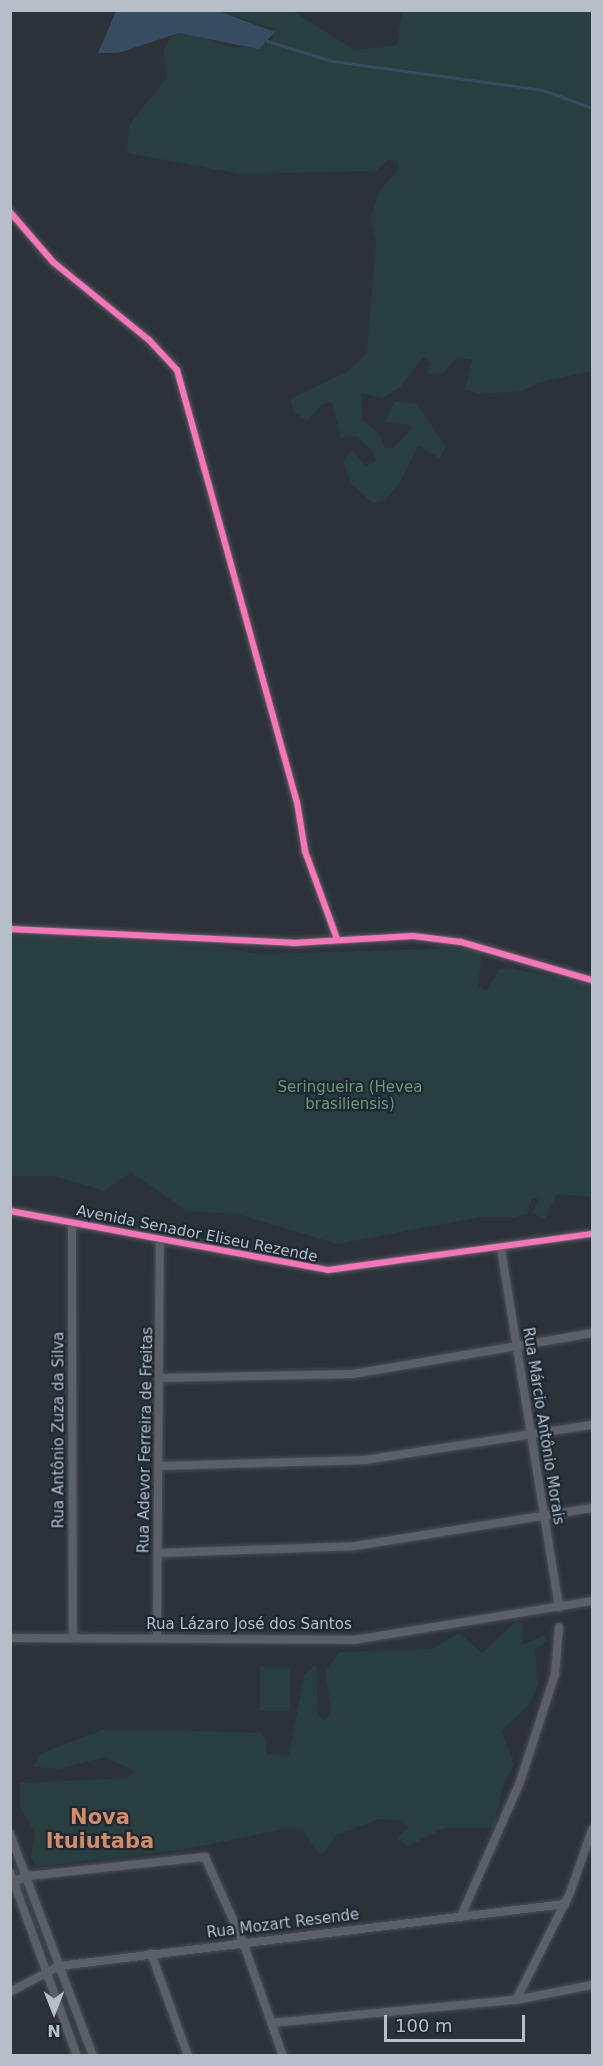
<!DOCTYPE html>
<html>
<head>
<meta charset="utf-8">
<style>
	body { margin:0 }
	#map { position:relative; width:603px; height:2066px; overflow:hidden; background:#2b3238; font-family:"DejaVu Sans",sans-serif }
	div>[style] { position:absolute }
	.green>* { inset:0; background:#283e3f; transform-origin:0 0 }
	.water>* { inset:0; background:#384c61 }
	.stream>* { height:3px; margin:-1.5px; padding:0 1.5px; transform-origin:1.5px; border-radius:1.5px; background:#384c61 }
	.roads { filter:drop-shadow(0 0 2px #494e53) drop-shadow(0 0 2px #494e53) }
	.street>* { height:8px; margin:-4px; padding:0 4px; transform-origin:4px; border-radius:4px; background:#5b6066 }
	.cycleway>* { height:6px; margin:-3px; padding:0 3px; transform-origin:3px; border-radius:3px; background:#fb73b8 }
	span { translate:-50% -50%; white-space:nowrap; text-align:center; line-height:1.15; -webkit-text-stroke:4.5px #1e2833; paint-order:stroke }
	.park-label { font-size:15px; color:#6c9973 }
	.street-label { font-size:15px; color:#b5bec9 }
	.district-label { font-size:21px; color:#d38c66; font-weight:700 }
	.frame { position:absolute; inset:0; border:12px solid #b5bec9; pointer-events:none }
	.north { position:absolute; left:24px; top:1982px; width:60px; height:60px; -webkit-text-stroke:4px #1e2833; paint-order:stroke; rotate:180deg; font-size:16px; font-weight:700; line-height:24px; text-align:center; color:#b5bec9 }
	.north::after { content:''; display:block; margin:auto; width:21px; height:27px; background:#b5bec9; clip-path:polygon(50% 0,100% 100%,50% 72%,0 100%) }
	.scale { position:absolute; left:384px; top:2015px; width:141px; height:27px; box-sizing:border-box; border:3px solid #b5bec9; border-top:0; padding-left:8px; font-size:18px; line-height:21px; white-space:nowrap; color:#b5bec9; -webkit-text-stroke:4px #1e2833; paint-order:stroke }
</style>
</head>
<body>
<div id="map">
	<div class="green">
		<div style="clip-path:polygon(219px 11px,293px 11px,354px 50px,397px 45px,402px 11px,592px 11px,592px 371px,541px 382px,522px 391px,480px 394px,465px 389px,472px 360px,456px 358px,443px 373px,432px 375px,427px 372px,431px 362px,423px 357px,400px 387px,383px 398px,361px 393px,363px 420px,379px 433px,384px 447px,393px 448px,411px 430px,411px 425px,385px 422px,395px 401px,417px 404px,446px 447px,439px 458px,418px 446px,399px 484px,386px 500px,372px 503px,351px 483px,343px 461px,352px 450px,366px 466px,375px 462px,374px 453px,357px 436px,341px 438px,332px 402px,322px 404px,308px 420px,294px 413px,290px 399px,347px 372px,367px 353px,376px 242px,371px 218px,378px 193px,399px 169px,397px 161px,388px 160px,376px 171px,240px 174px,127px 153px,129px 125px,167px 77px,163px 51px,173px 34px,190px 33px,232px 48px,267px 44px,274px 37px,272px 28px)"></div>
		<div style="clip-path:polygon(10px 935px,207px 945px,262px 954px,466px 948px,482px 953px,478px 986px,486px 990px,500px 969px,510px 968px,592px 984px,592px 1197px,557px 1194px,545px 1219px,533px 1213px,538px 1199px,532px 1198px,527px 1214px,516px 1217px,481px 1217px,337px 1244px,237px 1214px,186px 1211px,131px 1172px,105px 1191px,53px 1176px,11px 1176px)"></div>
		<div style="clip-path:polygon(517px 1620px,523px 1624px,522px 1645px,544px 1635px,549px 1641px,535px 1649px,538px 1685px,529px 1705px,502px 1730px,514px 1765px,503px 1785px,494px 1828px,444px 1828px,408px 1846px,397px 1838px,408px 1827px,403px 1821px,379px 1819px,336px 1835px,324px 1853px,318px 1853px,302px 1829px,284px 1829px,192px 1848px,43px 1866px,35px 1866px,31px 1857px,35px 1833px,20px 1807px,20px 1783px,128px 1778px,134px 1771px,105px 1757px,59px 1769px,34px 1767px,39px 1754px,103px 1730px,165px 1730px,260px 1733px,266px 1738px,266px 1754px,289px 1755px,304px 1675px,316px 1664px,318px 1716px,325px 1721px,331px 1709px,325px 1672px,339px 1652px,432px 1649px,459px 1633px,482px 1653px)"></div>
		<div style="left:260px;top:1667px;width:30px;height:44px"></div>
	</div>
	<div class="water">
		<div style="clip-path:polygon(116px 11px,219px 11px,275px 32px,259px 49px,179px 33px,118px 53px,98px 53px)"></div>
	</div>
	<div class="stream">
		<div style="left:267px;top:41px;width:68px;rotate:17.1deg"></div>
		<div style="left:332px;top:61px;width:213px;rotate:7.8deg"></div>
		<div style="left:543px;top:90px;width:52px;rotate:20.2deg"></div>
	</div>
	<div class="roads">
		<div class="street">
			<div style="left:10px;top:212px;width:66px;rotate:49.3deg"></div>
			<div style="left:53px;top:262px;width:124px;rotate:39.1deg"></div>
			<div style="left:149px;top:340px;width:41px;rotate:47deg"></div>
			<div style="left:177px;top:370px;width:448px;rotate:74.5deg"></div>
			<div style="left:297px;top:802px;width:50px;rotate:80.7deg"></div>
			<div style="left:305px;top:851px;width:94px;rotate:70deg"></div>
			<div style="left:10px;top:929px;width:283px;rotate:2.8deg"></div>
			<div style="left:293px;top:943px;width:120px;rotate:-3.3deg"></div>
			<div style="left:413px;top:936px;width:48px;rotate:7.1deg"></div>
			<div style="left:461px;top:942px;width:136px;rotate:16.2deg"></div>
			<div style="left:10px;top:1211px;width:323px;rotate:10.5deg"></div>
			<div style="left:328px;top:1270px;width:266px;rotate:-7.8deg"></div>
			<div style="left:72px;top:1223px;width:415px;rotate:89.9deg"></div>
			<div style="left:501px;top:1249px;width:363px;rotate:80.8deg"></div>
			<div style="left:162px;top:1378px;width:191px;rotate:-1.2deg"></div>
			<div style="left:353px;top:1374px;width:242px;rotate:-9.7deg"></div>
			<div style="left:160px;top:1466px;width:205px;rotate:-1.7deg"></div>
			<div style="left:365px;top:1460px;width:230px;rotate:-8.8deg"></div>
			<div style="left:159px;top:1553px;width:196px;rotate:-2deg"></div>
			<div style="left:355px;top:1546px;width:240px;rotate:-9.1deg"></div>
			<div style="left:10px;top:1638px;width:344px;rotate:0.3deg"></div>
			<div style="left:354px;top:1640px;width:241px;rotate:-9.3deg"></div>
			<div style="left:157px;top:1638px;width:397px;rotate:-89.6deg"></div>
			<div style="left:10px;top:1834px;width:237px;rotate:69.5deg"></div>
			<div style="left:10px;top:1872px;width:196px;rotate:70deg"></div>
			<div style="left:10px;top:1884px;width:19px;rotate:-25deg"></div>
			<div style="left:27px;top:1876px;width:179px;rotate:-6.1deg"></div>
			<div style="left:205px;top:1857px;width:93px;rotate:65.9deg"></div>
			<div style="left:243px;top:1942px;width:121px;rotate:70.7deg"></div>
			<div style="left:461px;top:1916px;width:146px;rotate:-66.2deg"></div>
			<div style="left:520px;top:1782px;width:114px;rotate:-72deg"></div>
			<div style="left:555px;top:1674px;width:47px;rotate:-85.1deg"></div>
			<div style="left:151px;top:1953px;width:109px;rotate:70.2deg"></div>
			<div style="left:10px;top:1992px;width:55px;rotate:-28deg"></div>
			<div style="left:59px;top:1966px;width:510px;rotate:-6.99deg"></div>
			<div style="left:516px;top:2000px;width:120px;rotate:-63.2deg"></div>
			<div style="left:570px;top:1893px;width:67px;rotate:-70.8deg"></div>
			<div style="left:271px;top:2023px;width:246px;rotate:-5.4deg"></div>
			<div style="left:516px;top:2000px;width:77px;rotate:-11.2deg"></div>
		</div>
	</div>
	<div class="cycleway">
		<div style="left:10px;top:212px;width:66px;rotate:49.3deg"></div>
		<div style="left:53px;top:262px;width:124px;rotate:39.1deg"></div>
		<div style="left:149px;top:340px;width:41px;rotate:47deg"></div>
		<div style="left:177px;top:370px;width:448px;rotate:74.5deg"></div>
		<div style="left:297px;top:802px;width:50px;rotate:80.7deg"></div>
		<div style="left:305px;top:851px;width:94px;rotate:70deg"></div>
		<div style="left:10px;top:929px;width:283px;rotate:2.8deg"></div>
		<div style="left:293px;top:943px;width:120px;rotate:-3.3deg"></div>
		<div style="left:413px;top:936px;width:48px;rotate:7.1deg"></div>
		<div style="left:461px;top:942px;width:136px;rotate:16.2deg"></div>
		<div style="left:10px;top:1211px;width:323px;rotate:10.5deg"></div>
		<div style="left:328px;top:1270px;width:266px;rotate:-7.8deg"></div>
	</div>
	<div class="park-label">
		<span style="left:350px;top:1096px">Seringueira (Hevea<br>brasiliensis)</span>
	</div>
	<div class="street-label">
		<span style="left:197px;top:1234px;rotate:11deg">Avenida Senador Eliseu Rezende</span>
		<span style="left:543px;top:1426px;rotate:81deg">Rua Márcio Antônio Morais</span>
		<span style="left:59px;top:1430px;rotate:-90deg">Rua Antônio Zuza da Silva</span>
		<span style="left:146px;top:1440px;rotate:-89deg">Rua Adevor Ferreira de Freitas</span>
		<span style="left:249px;top:1625px">Rua Lázaro José dos Santos</span>
		<span style="left:283px;top:1924px;rotate:-7deg">Rua Mozart Resende</span>
	</div>
	<div class="district-label">
		<span style="left:100px;top:1829px">Nova<br>Ituiutaba</span>
	</div>
	<div class="frame"></div>
	<div class="north">N</div>
	<div class="scale">100 m</div>
</div>
</body>
</html>
